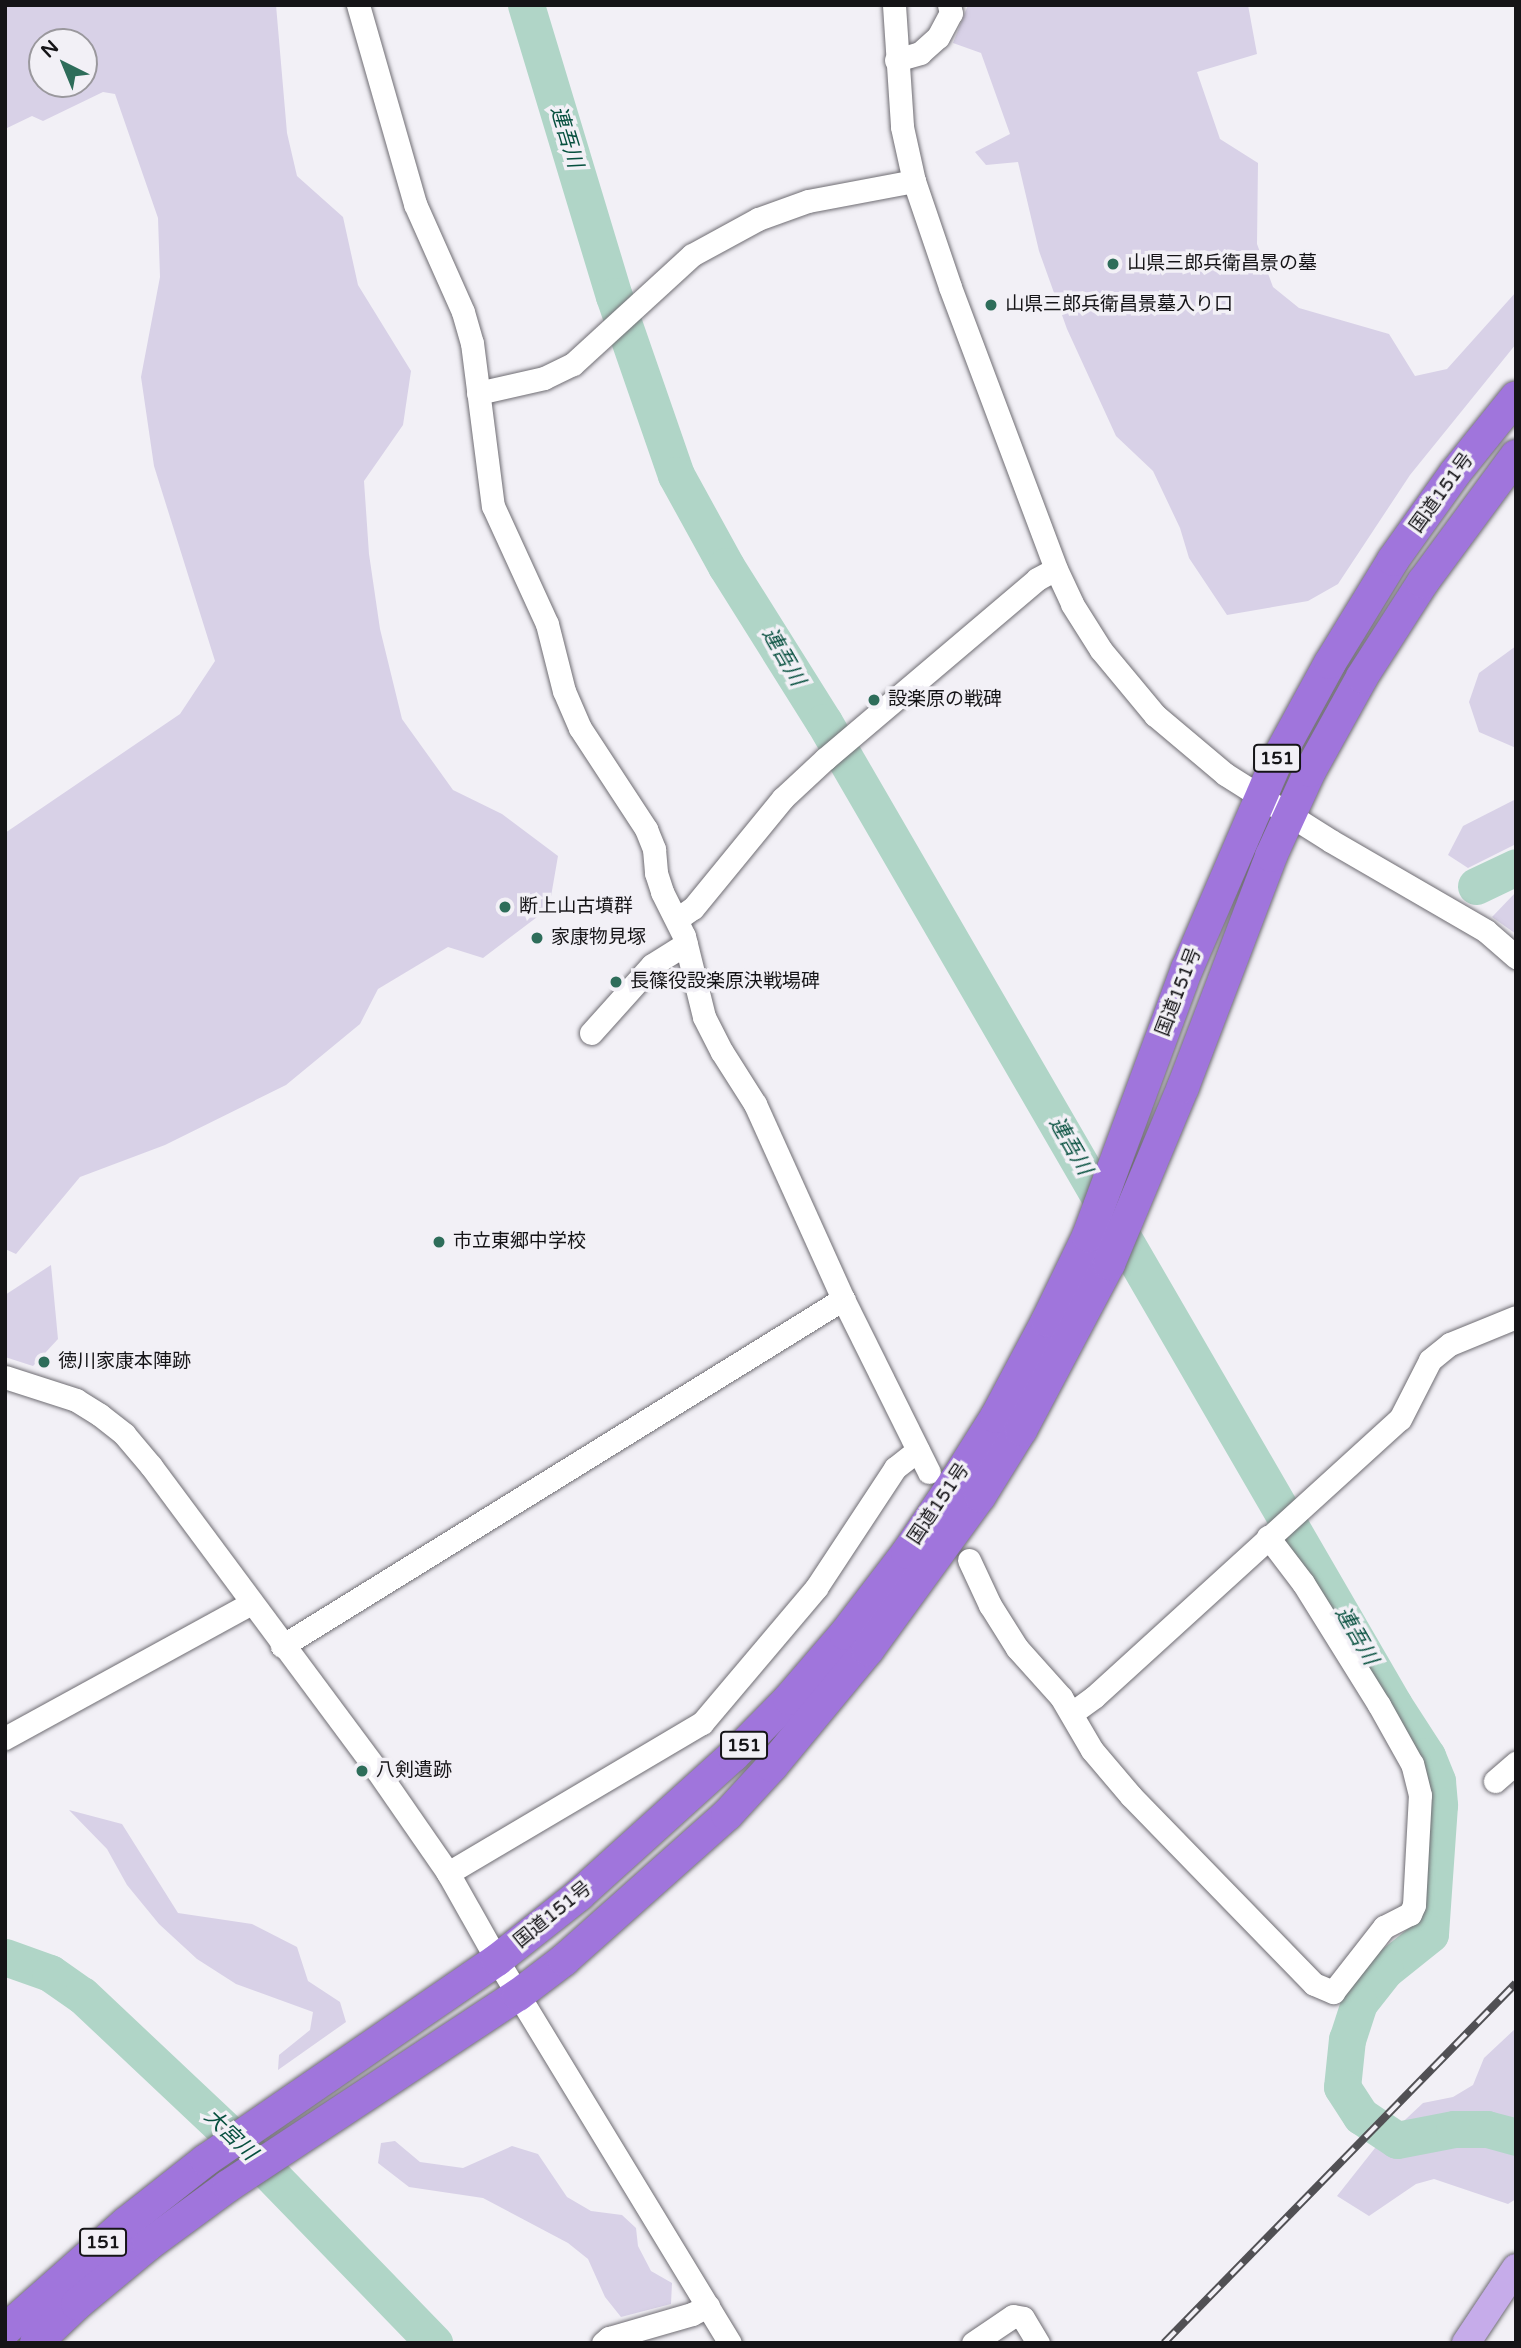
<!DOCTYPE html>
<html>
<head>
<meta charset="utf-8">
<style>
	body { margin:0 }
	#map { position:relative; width:1521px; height:2348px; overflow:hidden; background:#f2f0f6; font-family:"Varela Round","Noto Sans JP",sans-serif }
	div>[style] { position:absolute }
	.green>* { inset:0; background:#d8d1e7 }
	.river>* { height:37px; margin:-18.5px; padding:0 18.5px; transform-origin:18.5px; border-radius:18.5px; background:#b0d5c7 }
	.roads { filter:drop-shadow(0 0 2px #6f6d73) drop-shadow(0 0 2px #6f6d73) }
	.minor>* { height:23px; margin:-11.5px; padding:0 11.5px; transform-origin:11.5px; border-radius:11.5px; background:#fff }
	.major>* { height:28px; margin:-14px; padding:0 14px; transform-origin:14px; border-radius:14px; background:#c6acea }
	.highway>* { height:32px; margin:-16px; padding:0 16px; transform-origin:16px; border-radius:16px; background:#a075dc }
	.rail>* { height:8px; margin-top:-4px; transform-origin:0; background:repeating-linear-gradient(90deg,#f2f0f6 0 16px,#515054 0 32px); box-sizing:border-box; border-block:2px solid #515054 }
	.dots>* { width:19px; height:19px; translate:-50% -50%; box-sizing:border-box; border:4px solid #f2f0f6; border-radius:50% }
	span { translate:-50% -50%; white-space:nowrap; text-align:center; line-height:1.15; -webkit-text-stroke:7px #f2f0f6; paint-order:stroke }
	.shield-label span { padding:2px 5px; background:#f2f0f6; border:2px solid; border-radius:5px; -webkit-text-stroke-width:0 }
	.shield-label { font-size:18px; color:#151417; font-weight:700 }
	.poi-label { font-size:19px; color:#151417 }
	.left { translate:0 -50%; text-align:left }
	.street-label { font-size:19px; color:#151417 }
	.water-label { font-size:21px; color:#07503f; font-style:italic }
	.frame { position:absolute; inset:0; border:7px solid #151417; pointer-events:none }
	.north { position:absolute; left:28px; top:28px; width:70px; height:70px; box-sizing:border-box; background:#f2f0f6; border:2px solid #9a989d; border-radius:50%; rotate:317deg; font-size:19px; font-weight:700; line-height:28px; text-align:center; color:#151417 }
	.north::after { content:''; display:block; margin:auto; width:24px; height:32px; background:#2e6d5a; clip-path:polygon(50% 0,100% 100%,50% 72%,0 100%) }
</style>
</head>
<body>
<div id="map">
	<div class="green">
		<div style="clip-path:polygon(evenodd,5px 5px,276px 5px,287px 133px,297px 176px,343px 217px,358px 285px,411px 371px,403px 425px,364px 481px,369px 554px,380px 629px,402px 719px,453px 790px,502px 814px,558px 856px,549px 908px,483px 958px,448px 947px,378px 989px,360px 1024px,286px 1085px,165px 1145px,80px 1177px,16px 1254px,5px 1249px,5px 833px,180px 714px,215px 661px,154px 466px,141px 377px,160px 277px,158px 218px,115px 94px,103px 92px,43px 121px,32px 116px,5px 129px,5px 5px,84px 42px,84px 84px,42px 84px,42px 42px,84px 42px)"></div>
		<div style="clip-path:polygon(968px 5px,1248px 5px,1257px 54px,1197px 72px,1220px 139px,1258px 163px,1257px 244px,1273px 287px,1299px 308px,1389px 334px,1415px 376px,1447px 369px,1516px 292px,1516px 344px,1410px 475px,1338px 584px,1308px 601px,1227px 615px,1189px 558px,1180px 528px,1153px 471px,1116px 436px,1067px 329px,1039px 251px,1018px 162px,986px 165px,975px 152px,1010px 134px,981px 53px,953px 43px)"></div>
		<div style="clip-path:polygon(1516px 646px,1516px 748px,1479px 732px,1469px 702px,1479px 673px)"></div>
		<div style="clip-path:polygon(1516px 799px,1516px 844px,1468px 868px,1448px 855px,1463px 826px)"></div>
		<div style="clip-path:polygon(1516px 892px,1516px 934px,1492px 917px)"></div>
		<div style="clip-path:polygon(51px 1265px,58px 1339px,33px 1366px,5px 1357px,5px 1295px)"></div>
		<div style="clip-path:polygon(69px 1810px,122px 1824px,178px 1913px,252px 1924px,297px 1947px,308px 1981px,340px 2002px,346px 2022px,278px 2070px,279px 2055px,310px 2030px,313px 2012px,236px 1984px,197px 1959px,159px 1924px,127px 1885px,107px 1849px)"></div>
		<div style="clip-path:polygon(1516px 2028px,1516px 2199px,1508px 2204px,1434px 2179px,1416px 2184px,1369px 2216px,1337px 2196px,1375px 2148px,1423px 2103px,1453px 2097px,1473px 2085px,1484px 2058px)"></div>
		<div style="clip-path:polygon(395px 2141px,420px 2162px,463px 2168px,512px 2146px,538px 2154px,567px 2197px,591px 2211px,622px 2215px,636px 2228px,638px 2246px,651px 2271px,672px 2283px,671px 2304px,621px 2317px,605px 2297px,588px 2259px,568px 2243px,483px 2198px,409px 2187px,378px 2163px,381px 2143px)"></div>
	</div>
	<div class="river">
		<div style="left:526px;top:5px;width:304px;rotate:73.2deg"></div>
		<div style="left:614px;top:296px;width:189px;rotate:70.9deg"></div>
		<div style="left:676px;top:475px;width:104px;rotate:61.2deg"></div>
		<div style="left:726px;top:566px;width:184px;rotate:57.9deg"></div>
		<div style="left:824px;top:722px;width:1136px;rotate:59.89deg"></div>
		<div style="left:1394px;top:1705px;width:61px;rotate:57.1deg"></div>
		<div style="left:1427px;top:1756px;width:27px;rotate:68deg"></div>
		<div style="left:1437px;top:1781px;width:24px;rotate:85deg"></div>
		<div style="left:1439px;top:1805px;width:129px;rotate:94deg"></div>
		<div style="left:1430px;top:1934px;width:58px;rotate:141.3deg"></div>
		<div style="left:1385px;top:1970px;width:42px;rotate:128.2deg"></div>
		<div style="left:1359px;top:2003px;width:38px;rotate:108deg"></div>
		<div style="left:1347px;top:2039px;width:48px;rotate:95.9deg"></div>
		<div style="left:1342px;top:2087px;width:35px;rotate:57deg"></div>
		<div style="left:1361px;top:2116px;width:43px;rotate:33.7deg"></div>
		<div style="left:1397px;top:2140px;width:58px;rotate:-10.9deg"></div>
		<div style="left:1454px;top:2129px;width:33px"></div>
		<div style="left:1487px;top:2129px;width:30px;rotate:15deg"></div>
		<div style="left:1476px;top:886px;width:44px;rotate:-25.4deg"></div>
		<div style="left:5px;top:1957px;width:48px;rotate:19.6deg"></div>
		<div style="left:50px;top:1973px;width:39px;rotate:35deg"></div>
		<div style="left:82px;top:1995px;width:233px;rotate:43.3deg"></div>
		<div style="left:252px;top:2155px;width:262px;rotate:45.9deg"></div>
	</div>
	<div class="roads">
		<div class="minor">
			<div style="left:358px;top:5px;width:207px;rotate:74deg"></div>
			<div style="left:415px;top:204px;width:118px;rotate:66deg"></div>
			<div style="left:463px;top:312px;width:32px;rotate:74deg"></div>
			<div style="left:472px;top:343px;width:164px;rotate:82.7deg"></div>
			<div style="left:493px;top:506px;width:130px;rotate:65.4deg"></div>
			<div style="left:547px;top:624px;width:69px;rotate:75.8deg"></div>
			<div style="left:564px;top:691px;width:40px;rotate:66.6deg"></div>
			<div style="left:580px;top:728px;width:121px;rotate:56.8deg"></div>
			<div style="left:646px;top:829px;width:22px;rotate:68deg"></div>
			<div style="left:654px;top:849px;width:24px;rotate:85deg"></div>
			<div style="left:656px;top:873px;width:20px;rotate:72deg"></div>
			<div style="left:662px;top:892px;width:49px;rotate:63.4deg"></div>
			<div style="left:684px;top:936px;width:83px;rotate:76.1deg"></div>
			<div style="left:704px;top:1017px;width:39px;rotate:63deg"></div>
			<div style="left:722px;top:1052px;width:62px;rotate:57.6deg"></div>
			<div style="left:755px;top:1104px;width:214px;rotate:65.7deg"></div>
			<div style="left:843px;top:1299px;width:193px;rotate:63.6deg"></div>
			<div style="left:894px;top:5px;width:122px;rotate:86.2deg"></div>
			<div style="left:902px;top:127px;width:55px;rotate:77.5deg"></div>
			<div style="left:914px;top:181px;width:112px;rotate:71.2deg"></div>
			<div style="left:950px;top:287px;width:301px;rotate:69.4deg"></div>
			<div style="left:1056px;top:569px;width:38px;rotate:65deg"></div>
			<div style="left:1072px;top:604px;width:54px;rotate:57.8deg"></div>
			<div style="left:1101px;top:650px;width:85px;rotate:50.3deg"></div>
			<div style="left:1155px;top:715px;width:92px;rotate:40.1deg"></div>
			<div style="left:1225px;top:774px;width:125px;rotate:32.3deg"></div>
			<div style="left:1331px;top:841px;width:179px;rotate:30.1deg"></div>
			<div style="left:1486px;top:931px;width:40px;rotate:41deg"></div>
			<div style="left:896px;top:60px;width:25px;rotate:-16deg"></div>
			<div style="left:920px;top:53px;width:24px;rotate:-42deg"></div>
			<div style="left:938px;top:37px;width:27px;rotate:-62deg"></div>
			<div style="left:951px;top:13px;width:8px;rotate:-104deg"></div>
			<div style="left:478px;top:393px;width:68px;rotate:-12.8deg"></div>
			<div style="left:544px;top:378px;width:32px;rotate:-26deg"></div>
			<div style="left:573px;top:364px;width:161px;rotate:-42.5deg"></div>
			<div style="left:692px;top:255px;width:75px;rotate:-28.6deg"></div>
			<div style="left:758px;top:219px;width:53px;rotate:-19.8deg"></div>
			<div style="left:808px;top:201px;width:108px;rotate:-10.7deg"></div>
			<div style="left:677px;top:919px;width:19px;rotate:-35deg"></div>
			<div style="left:693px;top:908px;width:142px;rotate:-50.7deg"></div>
			<div style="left:783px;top:798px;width:57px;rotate:-42.9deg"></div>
			<div style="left:825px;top:759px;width:278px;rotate:-40.3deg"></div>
			<div style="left:1037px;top:579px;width:21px;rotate:-28deg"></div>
			<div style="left:591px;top:1033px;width:91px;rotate:-48.1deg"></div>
			<div style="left:652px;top:965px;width:40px;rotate:-32deg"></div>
			<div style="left:5px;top:1377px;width:75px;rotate:17.9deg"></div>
			<div style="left:76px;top:1400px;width:28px;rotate:32deg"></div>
			<div style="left:100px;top:1415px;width:31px;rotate:38deg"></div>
			<div style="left:124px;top:1434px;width:42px;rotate:49.8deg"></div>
			<div style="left:151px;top:1466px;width:377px;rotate:53.4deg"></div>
			<div style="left:376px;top:1769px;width:126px;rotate:55.3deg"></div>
			<div style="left:448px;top:1873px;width:100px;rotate:60.6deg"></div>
			<div style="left:497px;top:1960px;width:448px;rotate:58.7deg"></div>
			<div style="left:969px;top:1560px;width:50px;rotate:65deg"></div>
			<div style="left:990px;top:1605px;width:51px;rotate:57.9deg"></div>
			<div style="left:1017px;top:1648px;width:66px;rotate:48.1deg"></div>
			<div style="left:1061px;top:1697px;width:61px;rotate:59.7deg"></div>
			<div style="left:1092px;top:1750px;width:60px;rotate:49.7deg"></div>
			<div style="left:1131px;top:1796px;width:262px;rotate:45.8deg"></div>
			<div style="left:1314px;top:1984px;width:21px;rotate:23deg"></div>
			<div style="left:1333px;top:1992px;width:83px;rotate:-51.9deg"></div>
			<div style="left:1384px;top:1927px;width:29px;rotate:-27deg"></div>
			<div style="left:1410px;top:1914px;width:10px;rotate:-66deg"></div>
			<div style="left:1414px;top:1905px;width:110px;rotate:-86.9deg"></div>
			<div style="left:1420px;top:1795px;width:32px;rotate:-104deg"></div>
			<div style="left:1412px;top:1764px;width:68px;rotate:-119.2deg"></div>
			<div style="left:1379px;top:1705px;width:144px;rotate:-121.9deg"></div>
			<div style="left:1303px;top:1583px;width:58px;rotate:-127.3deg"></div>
			<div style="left:282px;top:1646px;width:660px;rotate:-31.74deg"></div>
			<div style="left:1072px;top:1713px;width:27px;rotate:-36deg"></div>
			<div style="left:1094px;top:1697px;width:413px;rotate:-42.3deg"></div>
			<div style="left:1400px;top:1419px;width:66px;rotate:-63deg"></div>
			<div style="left:1430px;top:1360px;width:26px;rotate:-39deg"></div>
			<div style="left:1450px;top:1344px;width:71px;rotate:-22.2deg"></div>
			<div style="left:5px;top:1738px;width:281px;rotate:-28.7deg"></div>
			<div style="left:1495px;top:1781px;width:28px;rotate:-41deg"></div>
			<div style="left:448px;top:1873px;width:295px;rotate:-30.6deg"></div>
			<div style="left:702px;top:1723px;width:177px;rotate:-49.8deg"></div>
			<div style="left:816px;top:1588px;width:144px;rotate:-56.6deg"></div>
			<div style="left:895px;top:1468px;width:29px;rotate:-38deg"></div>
			<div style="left:603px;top:2343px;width:8px;rotate:-40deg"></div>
			<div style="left:609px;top:2338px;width:86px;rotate:-16.1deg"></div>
			<div style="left:692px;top:2314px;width:18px;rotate:-27deg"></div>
			<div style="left:973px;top:2343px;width:48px;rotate:-34deg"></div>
			<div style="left:1013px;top:2316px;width:10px;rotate:11deg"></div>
			<div style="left:1023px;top:2318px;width:29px;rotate:59deg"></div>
		</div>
		<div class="major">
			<div style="left:1466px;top:2343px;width:90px;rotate:-56.3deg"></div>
		</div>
		<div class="highway">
			<div style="left:5px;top:2330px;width:162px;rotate:-41.5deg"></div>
			<div style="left:126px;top:2223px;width:102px;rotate:-38.2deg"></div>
			<div style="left:206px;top:2160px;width:353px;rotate:-34.5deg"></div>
			<div style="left:497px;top:1960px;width:105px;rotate:-38.4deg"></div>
			<div style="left:579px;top:1895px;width:207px;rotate:-42.1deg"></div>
			<div style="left:733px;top:1756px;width:80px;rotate:-45.5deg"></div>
			<div style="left:789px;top:1699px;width:86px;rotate:-49.3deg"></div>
			<div style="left:845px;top:1634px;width:102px;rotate:-52.6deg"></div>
			<div style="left:907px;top:1553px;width:88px;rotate:-56.1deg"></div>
			<div style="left:956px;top:1480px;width:75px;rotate:-57.6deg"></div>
			<div style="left:996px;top:1417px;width:109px;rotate:-62deg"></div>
			<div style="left:1047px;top:1321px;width:94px;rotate:-64.2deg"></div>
			<div style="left:1088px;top:1236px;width:285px;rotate:-69.7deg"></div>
			<div style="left:1187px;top:969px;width:230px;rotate:-66.7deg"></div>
			<div style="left:1278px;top:758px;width:108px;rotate:-61.3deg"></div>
			<div style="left:1330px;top:663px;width:121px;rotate:-58.5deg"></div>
			<div style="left:1393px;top:560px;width:107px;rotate:-54.5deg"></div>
			<div style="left:1455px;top:473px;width:97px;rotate:-51.2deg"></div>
			<div style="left:36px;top:2343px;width:57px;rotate:-43.6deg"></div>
			<div style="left:77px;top:2304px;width:92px;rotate:-39.7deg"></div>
			<div style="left:148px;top:2245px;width:99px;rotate:-36.4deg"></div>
			<div style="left:228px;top:2186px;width:347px;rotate:-33.4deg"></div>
			<div style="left:518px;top:1995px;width:58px;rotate:-37.3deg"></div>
			<div style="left:564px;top:1960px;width:218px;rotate:-41.7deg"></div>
			<div style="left:727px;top:1815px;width:67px;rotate:-47.4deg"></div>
			<div style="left:772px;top:1766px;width:151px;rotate:-50.4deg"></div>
			<div style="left:868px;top:1650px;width:190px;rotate:-54deg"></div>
			<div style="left:980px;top:1496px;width:78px;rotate:-58.2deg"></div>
			<div style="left:1021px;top:1430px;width:188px;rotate:-62.1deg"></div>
			<div style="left:1109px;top:1264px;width:192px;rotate:-67.3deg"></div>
			<div style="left:1183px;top:1087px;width:247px;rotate:-69.1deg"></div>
			<div style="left:1271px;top:856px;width:94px;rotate:-65.4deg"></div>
			<div style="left:1310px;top:771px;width:107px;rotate:-61deg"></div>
			<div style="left:1362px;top:677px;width:113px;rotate:-57.3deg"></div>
			<div style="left:1423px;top:582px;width:157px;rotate:-53.6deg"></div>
		</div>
	</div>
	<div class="rail">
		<div style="left:1164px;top:2343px;width:503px;rotate:-45.64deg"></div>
	</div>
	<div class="dots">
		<div style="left:1113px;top:264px;background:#2e6d5a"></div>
		<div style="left:991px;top:305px;background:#2e6d5a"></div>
		<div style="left:874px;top:700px;background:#2e6d5a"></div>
		<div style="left:505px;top:907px;background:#2e6d5a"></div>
		<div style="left:537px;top:938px;background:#2e6d5a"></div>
		<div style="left:616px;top:982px;background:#2e6d5a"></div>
		<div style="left:439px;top:1242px;background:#2e6d5a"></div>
		<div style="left:44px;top:1362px;background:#2e6d5a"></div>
		<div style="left:362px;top:1771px;background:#2e6d5a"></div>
	</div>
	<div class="shield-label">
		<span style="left:1277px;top:758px">151</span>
		<span style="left:744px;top:1745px">151</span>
		<span style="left:103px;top:2242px">151</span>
	</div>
	<div class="poi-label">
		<span class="left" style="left:1127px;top:264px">山県三郎兵衛昌景の墓</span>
		<span class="left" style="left:1005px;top:305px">山県三郎兵衛昌景墓入り口</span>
		<span class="left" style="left:888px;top:700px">設楽原の戦碑</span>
		<span class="left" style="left:519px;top:907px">断上山古墳群</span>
		<span class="left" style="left:551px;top:938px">家康物見塚</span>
		<span class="left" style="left:630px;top:982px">長篠役設楽原決戦場碑</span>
		<span class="left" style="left:453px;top:1242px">市立東郷中学校</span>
		<span class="left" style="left:58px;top:1362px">徳川家康本陣跡</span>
		<span class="left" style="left:376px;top:1771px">八剣遺跡</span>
	</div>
	<div class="street-label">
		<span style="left:1442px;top:493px;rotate:-54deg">国道151号</span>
		<span style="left:1179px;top:992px;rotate:-69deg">国道151号</span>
		<span style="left:939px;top:1504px;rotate:-56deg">国道151号</span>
		<span style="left:553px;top:1915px;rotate:-39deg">国道151号</span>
	</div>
	<div class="water-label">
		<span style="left:566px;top:137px;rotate:73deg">連吾川</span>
		<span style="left:783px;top:657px;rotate:60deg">連吾川</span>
		<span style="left:1070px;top:1146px;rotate:60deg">連吾川</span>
		<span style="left:1356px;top:1636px;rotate:60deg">連吾川</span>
		<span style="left:230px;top:2135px;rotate:44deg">大宮川</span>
	</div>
	<div class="frame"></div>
	<div class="north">N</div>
</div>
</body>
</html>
